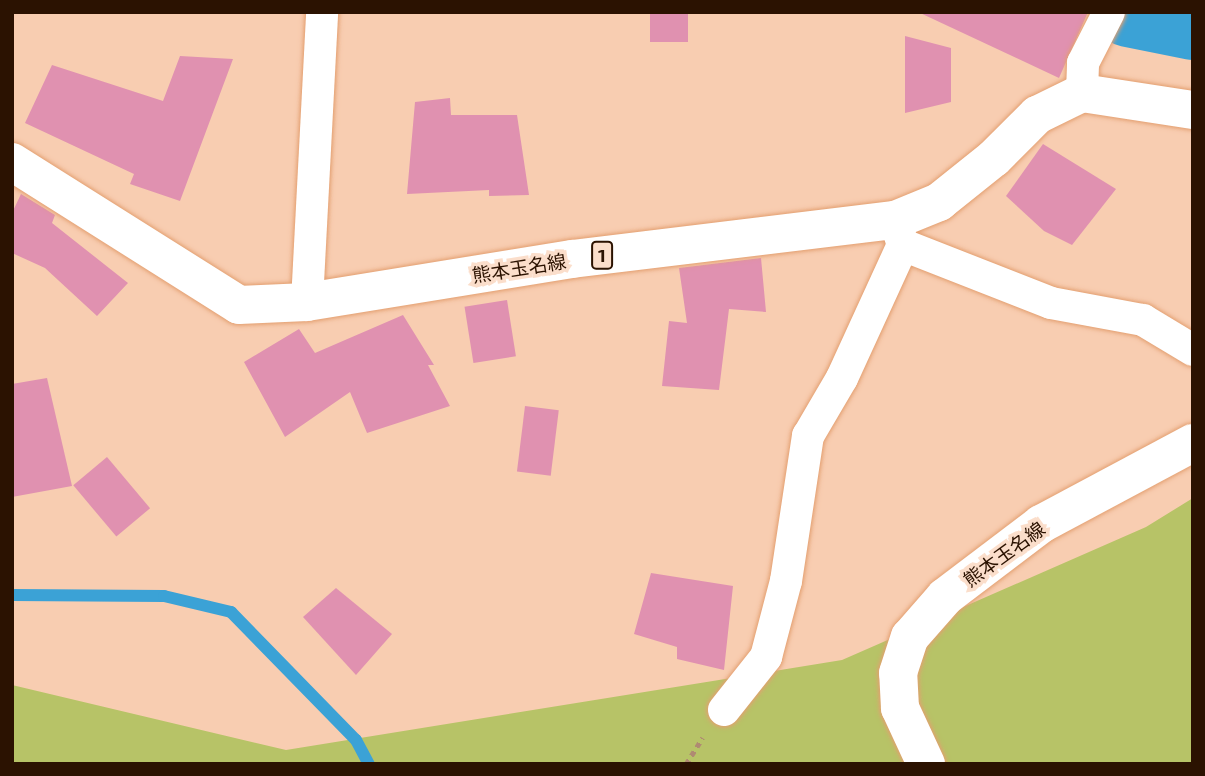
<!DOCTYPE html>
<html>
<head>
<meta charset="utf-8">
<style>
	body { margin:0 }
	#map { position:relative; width:1205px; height:776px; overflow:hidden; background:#f8cdb1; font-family:"Exo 2","Noto Sans JP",sans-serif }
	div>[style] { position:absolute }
	.green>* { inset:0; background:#b7c367 }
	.stream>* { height:12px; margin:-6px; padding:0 6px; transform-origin:6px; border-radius:6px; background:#3ba2d6 }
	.river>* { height:70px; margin:-35px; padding:0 35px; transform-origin:35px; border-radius:35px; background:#3ba2d6 }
	.building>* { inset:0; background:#e091b0; transform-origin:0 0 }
	.path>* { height:4.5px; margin-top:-2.25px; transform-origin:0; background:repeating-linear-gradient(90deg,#af8a72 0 5px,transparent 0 10px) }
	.roads { filter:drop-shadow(0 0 2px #e39f70) drop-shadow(0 0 2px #e39f70) }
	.minor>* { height:32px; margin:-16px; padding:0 16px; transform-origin:16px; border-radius:16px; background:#fff }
	.primary>* { height:38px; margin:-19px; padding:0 19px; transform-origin:19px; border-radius:19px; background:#fff }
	span { translate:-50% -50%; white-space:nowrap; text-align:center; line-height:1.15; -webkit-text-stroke:7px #fbdecb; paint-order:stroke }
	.shield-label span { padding:2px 5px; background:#fbdecb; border:2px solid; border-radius:5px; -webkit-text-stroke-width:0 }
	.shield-label { font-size:18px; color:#2b1201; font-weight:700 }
	.street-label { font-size:19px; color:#2b1201 }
	.frame { position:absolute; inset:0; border:14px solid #2b1201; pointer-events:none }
</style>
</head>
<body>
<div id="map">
	<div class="green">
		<div style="clip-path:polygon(1193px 498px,1193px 764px,12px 764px,12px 685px,286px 750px,842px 660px,1146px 527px)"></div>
	</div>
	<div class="stream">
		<div style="left:12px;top:595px;width:152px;rotate:0.4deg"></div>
		<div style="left:164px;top:596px;width:69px;rotate:13.4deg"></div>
		<div style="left:231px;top:612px;width:179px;rotate:45.7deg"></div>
		<div style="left:356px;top:740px;width:27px;rotate:62deg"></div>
	</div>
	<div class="river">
		<div style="left:1128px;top:12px;width:66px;rotate:11.3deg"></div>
	</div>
	<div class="building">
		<div style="left:650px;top:12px;width:38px;height:30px"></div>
		<div style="clip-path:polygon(918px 12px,1088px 12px,1059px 78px)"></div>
		<div style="clip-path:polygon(905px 36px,951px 48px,951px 102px,905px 113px)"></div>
		<div style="clip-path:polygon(180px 56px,233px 59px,180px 201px,130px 184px,134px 174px,25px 123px,52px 65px,163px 101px)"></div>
		<div style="clip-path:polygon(450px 98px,451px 115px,517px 115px,529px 195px,489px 196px,489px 190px,407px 194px,415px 102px)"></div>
		<div style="clip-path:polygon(1043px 144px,1116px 189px,1072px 245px,1044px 231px,1006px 196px)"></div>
		<div style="clip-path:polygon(21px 194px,55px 215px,52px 223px,128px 283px,97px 316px,45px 268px,12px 253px,12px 213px)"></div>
		<div style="clip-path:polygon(761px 258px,766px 312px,729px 309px,719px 390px,662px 386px,669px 321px,687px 323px,679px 268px)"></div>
		<div style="left:507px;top:300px;width:57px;height:43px;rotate:81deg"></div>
		<div style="clip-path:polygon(403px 315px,434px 365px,428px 365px,450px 406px,367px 433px,350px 392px,285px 437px,244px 362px,299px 329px,315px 353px)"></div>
		<div style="clip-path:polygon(47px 378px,72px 486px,12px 497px,12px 384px)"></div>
		<div style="left:525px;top:406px;width:34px;height:66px;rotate:7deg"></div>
		<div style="left:107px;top:457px;width:67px;height:44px;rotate:50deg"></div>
		<div style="clip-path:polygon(651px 573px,733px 586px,724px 670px,677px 659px,677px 647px,634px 634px)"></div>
		<div style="clip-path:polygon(336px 588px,392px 634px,356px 675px,303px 617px)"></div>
	</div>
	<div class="path">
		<div style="left:686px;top:764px;width:31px;rotate:-58deg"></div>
	</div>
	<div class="roads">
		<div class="minor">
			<div style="left:1082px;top:93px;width:30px;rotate:-88deg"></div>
			<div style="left:1083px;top:63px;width:57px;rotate:-63deg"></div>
			<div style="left:903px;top:245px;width:159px;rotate:21.4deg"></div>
			<div style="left:1051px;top:303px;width:94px;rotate:10.5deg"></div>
			<div style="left:1143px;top:320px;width:58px;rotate:31deg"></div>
			<div style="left:307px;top:302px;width:290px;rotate:-87deg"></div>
			<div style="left:724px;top:710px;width:68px;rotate:-51.6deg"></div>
			<div style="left:766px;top:657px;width:79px;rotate:-75.3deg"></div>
			<div style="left:786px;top:581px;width:147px;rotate:-81.4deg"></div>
			<div style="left:808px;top:436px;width:67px;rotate:-59.6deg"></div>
			<div style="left:842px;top:378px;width:146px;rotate:-65.4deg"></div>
			<div style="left:903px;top:245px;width:26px;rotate:-108deg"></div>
		</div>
		<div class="primary">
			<div style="left:12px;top:162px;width:268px;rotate:32.2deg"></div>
			<div style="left:239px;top:305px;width:68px;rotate:-2.5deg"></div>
			<div style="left:307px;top:302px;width:268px;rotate:-9.2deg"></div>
			<div style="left:572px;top:259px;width:325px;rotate:-6.9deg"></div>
			<div style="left:895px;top:220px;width:48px;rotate:-22.2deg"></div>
			<div style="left:939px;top:202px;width:70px;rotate:-38.7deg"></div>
			<div style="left:994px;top:158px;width:61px;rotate:-45deg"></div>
			<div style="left:1037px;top:115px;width:50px;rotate:-26.1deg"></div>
			<div style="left:1082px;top:93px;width:112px;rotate:8.7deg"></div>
			<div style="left:926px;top:764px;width:62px;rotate:-114.9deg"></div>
			<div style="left:900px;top:708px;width:35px;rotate:-93deg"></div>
			<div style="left:898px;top:673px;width:38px;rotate:-72deg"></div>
			<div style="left:910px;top:637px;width:53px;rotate:-48.8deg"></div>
			<div style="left:945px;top:597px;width:121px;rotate:-37.2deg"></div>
			<div style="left:1041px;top:524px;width:172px;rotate:-28.1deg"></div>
		</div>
	</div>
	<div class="shield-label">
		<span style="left:602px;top:255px">1</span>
	</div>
	<div class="street-label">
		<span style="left:519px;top:268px;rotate:-9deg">熊本玉名線</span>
		<span style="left:1004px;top:554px;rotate:-36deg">熊本玉名線</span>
	</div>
	<div class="frame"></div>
</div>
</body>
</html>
